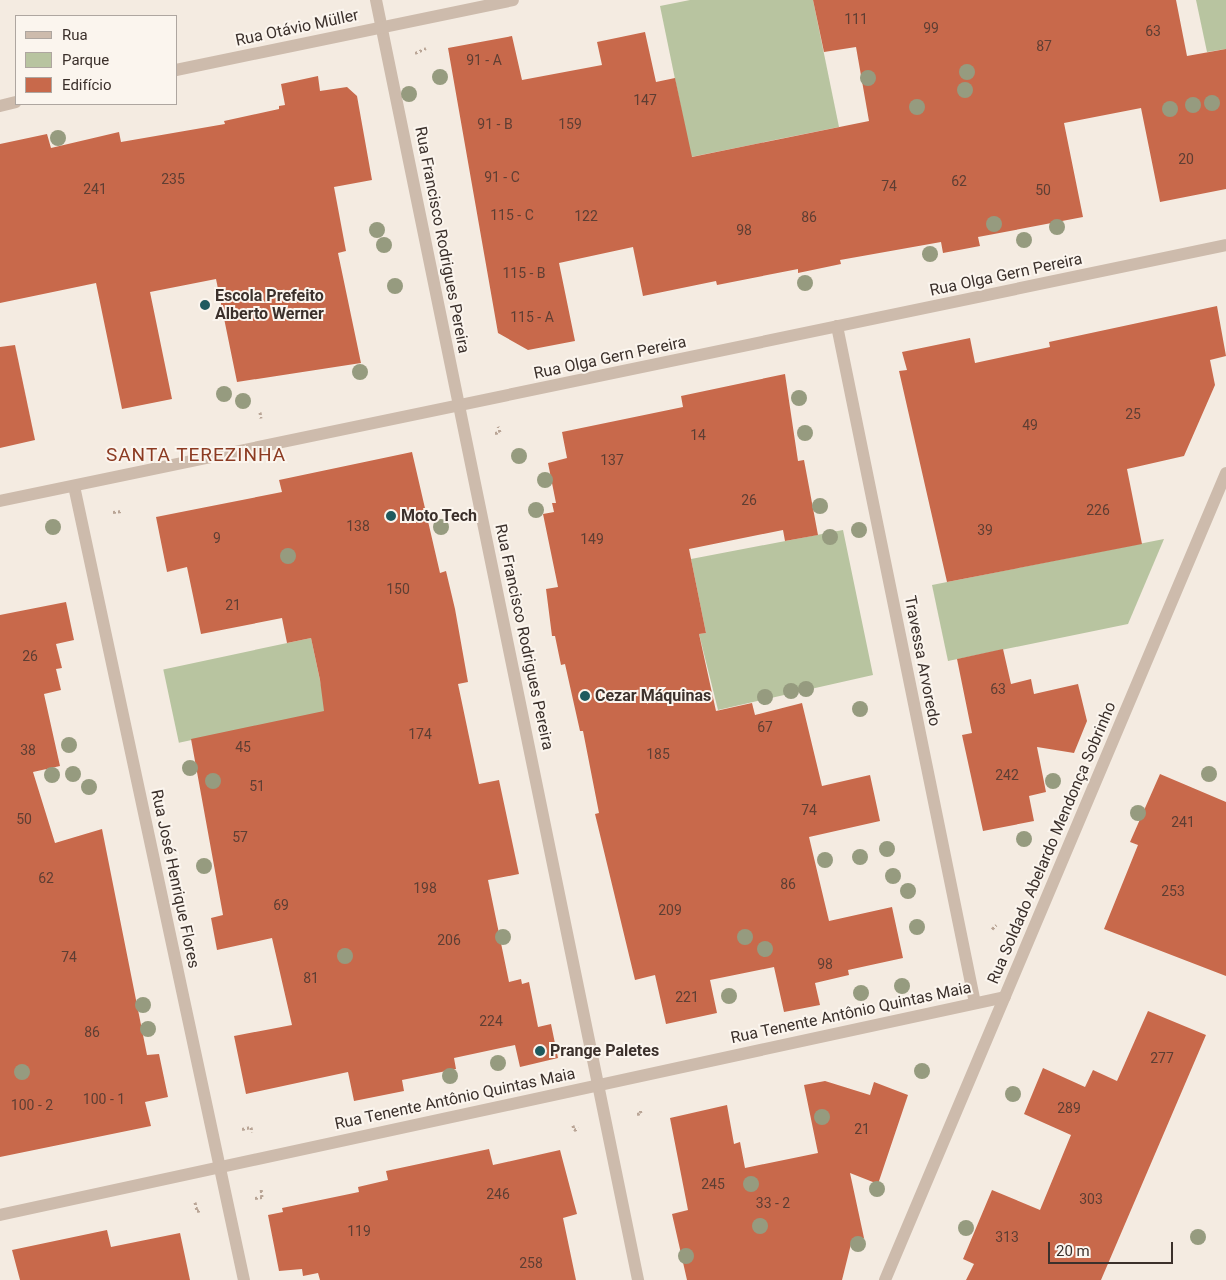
<!DOCTYPE html>
<html>
<head>
<meta charset="utf-8">
<style>
	body { margin:0 }
	#map { position:relative; width:1226px; height:1280px; overflow:hidden; background:#f4ebe1; font-family:Roboto,sans-serif }
	div>[style] { position:absolute }
	.green>* { inset:0; background:#b8c4a0; transform-origin:0 0 }
	.building>* { inset:0; background:#c8694b }
	.path>* { height:3px; margin-top:-1.5px; transform-origin:0; background:repeating-linear-gradient(90deg,#b9a596 0 2.5px,transparent 0 5px) }
	.minor>* { height:12px; margin:-6px; padding:0 6px; transform-origin:6px; border-radius:6px; background:#cdbbac }
	.trees>* { width:16px; height:16px; margin:-8px; border-radius:50%; background:#969b7f }
	.dots>* { width:14px; height:14px; translate:-50% -50%; box-sizing:border-box; border:2px solid #fbf5ee; border-radius:50% }
	span { translate:-50% -50%; white-space:nowrap; text-align:center; line-height:1.15; -webkit-text-stroke:4px #fbf5ee; paint-order:stroke }
	.number-label { font-size:14px; color:#5e3e33 }
	.number-label span { -webkit-text-stroke-width:0 }
	.street-label { font-size:16px; color:#3b302b }
	.poi-label { font-size:16px; color:#3b302b; font-weight:700 }
	.left { translate:0 -50%; text-align:left }
	.quarter-label { font-size:19px; color:#8c3b22; letter-spacing:1px }
	.legend { position:absolute; left:15px; top:15px; width:162px; height:90px; box-sizing:border-box; background:#fbf5ee; border:1px solid #aea6a0; margin:0; padding:6px 9px; list-style:none; font-size:15px; color:#3b302b }
	.legend li { display:flex; align-items:center; gap:10px; height:25px }
	.legend b { width:25px; border:1px solid #aea6a0 }
	.scale { position:absolute; left:1048px; top:1242px; width:125px; height:22px; box-sizing:border-box; border:2px solid #3b302b; border-top:0; padding-left:6px; font-size:15px; line-height:18px; white-space:nowrap; color:#3b302b; -webkit-text-stroke:4px #fbf5ee; paint-order:stroke }
</style>
</head>
<body>
<div id="map">
	<div class="green">
		<div style="clip-path:polygon(690px 0,813px 0,839px 127px,691px 157px,660px 6px)"></div>
		<div style="clip-path:polygon(1196px 0,1226px 0,1226px 49px,1207px 52px)"></div>
		<div style="clip-path:polygon(843px 530px,873px 675px,718px 710px,699px 634px,706px 633px,691px 559px)"></div>
		<div style="clip-path:polygon(1164px 539px,1128px 624px,948px 661px,932px 585px)"></div>
		<div style="left:311px;top:638px;width:75px;height:151px;rotate:78deg"></div>
	</div>
	<div class="building">
		<div style="clip-path:polygon(813px 0,1176px 0,1187px 56px,1226px 49px,1226px 189px,1160px 202px,1141px 108px,1064px 123px,1083px 217px,978px 237px,980px 246px,943px 253px,941px 242px,840px 260px,841px 264px,798px 273px,798px 269px,717px 285px,716px 281px,643px 296px,633px 247px,559px 263px,575px 341px,528px 350px,498px 333px,448px 48px,512px 36px,522px 80px,602px 65px,597px 42px,645px 32px,656px 82px,675px 78px,692px 157px,869px 121px,856px 47px,824px 52px)"></div>
		<div style="clip-path:polygon(318px 76px,320px 91px,347px 87px,357px 96px,372px 180px,334px 187px,346px 251px,338px 253px,361px 363px,237px 382px,216px 279px,150px 292px,172px 399px,122px 409px,96px 283px,0 303px,0 144px,47px 134px,51px 148px,119px 132px,121px 142px,225px 124px,224px 121px,279px 109px,279px 106px,285px 105px,281px 84px)"></div>
		<div style="clip-path:polygon(1217px 306px,1226px 356px,1210px 360px,1215px 385px,1184px 456px,1127px 469px,1142px 544px,947px 582px,899px 371px,907px 370px,902px 352px,970px 338px,975px 363px,1050px 347px,1049px 342px)"></div>
		<div style="clip-path:polygon(15px 345px,35px 440px,0 448px,0 347px)"></div>
		<div style="clip-path:polygon(785px 374px,798px 461px,804px 460px,818px 535px,785px 541px,783px 530px,689px 549px,706px 633px,699px 634px,716px 711px,752px 703px,755px 715px,802px 703px,822px 786px,870px 775px,880px 821px,809px 837px,829px 921px,892px 907px,903px 958px,848px 970px,849px 975px,815px 983px,820px 1005px,784px 1012px,774px 967px,710px 980px,717px 1013px,666px 1024px,655px 975px,635px 980px,595px 814px,599px 813px,583px 731px,580px 731px,565px 664px,561px 665px,555px 636px,552px 636px,546px 589px,558px 587px,543px 514px,554px 512px,552px 503px,556px 503px,548px 463px,567px 458px,562px 432px,683px 407px,681px 396px)"></div>
		<div style="clip-path:polygon(412px 452px,440px 573px,446px 571px,455px 609px,468px 682px,458px 684px,479px 784px,499px 780px,519px 874px,488px 880px,509px 982px,521px 979px,522px 984px,529px 982px,538px 1027px,551px 1024px,558px 1058px,520px 1067px,515px 1045px,454px 1058px,456px 1069px,402px 1080px,404px 1091px,354px 1101px,348px 1072px,246px 1094px,234px 1036px,292px 1025px,272px 938px,217px 950px,211px 918px,223px 915px,191px 739px,324px 711px,320px 680px,311px 638px,287px 643px,282px 618px,201px 634px,187px 567px,167px 572px,156px 517px,282px 492px,279px 480px)"></div>
		<div style="clip-path:polygon(66px 602px,74px 640px,56px 644px,62px 668px,56px 669px,61px 690px,44px 694px,60px 766px,33px 772px,55px 843px,102px 829px,147px 1055px,159px 1054px,168px 1097px,145px 1102px,151px 1126px,0 1157px,0 615px)"></div>
		<div style="clip-path:polygon(1003px 649px,1011px 684px,1031px 679px,1034px 694px,1078px 684px,1087px 721px,1074px 753px,1037px 747px,1046px 792px,1029px 796px,1034px 821px,983px 831px,962px 735px,972px 733px,957px 659px)"></div>
		<div style="clip-path:polygon(1160px 774px,1226px 802px,1226px 976px,1104px 929px,1138px 845px,1130px 842px)"></div>
		<div style="clip-path:polygon(1148px 1011px,1206px 1035px,1101px 1280px,966px 1280px,974px 1264px,963px 1259px,992px 1190px,1040px 1210px,1071px 1135px,1024px 1114px,1043px 1068px,1085px 1087px,1093px 1070px,1117px 1081px)"></div>
		<div style="clip-path:polygon(825px 1081px,870px 1095px,874px 1082px,908px 1095px,878px 1184px,850px 1173px,864px 1238px,852px 1240px,842px 1280px,687px 1280px,672px 1214px,688px 1210px,670px 1118px,727px 1105px,734px 1144px,740px 1142px,745px 1168px,818px 1153px,804px 1085px)"></div>
		<div style="clip-path:polygon(489px 1149px,493px 1165px,560px 1150px,577px 1214px,563px 1218px,576px 1280px,320px 1280px,318px 1273px,303px 1276px,302px 1269px,279px 1271px,268px 1215px,283px 1212px,282px 1208px,359px 1192px,358px 1187px,388px 1180px,386px 1171px)"></div>
		<div style="clip-path:polygon(107px 1230px,111px 1247px,180px 1233px,190px 1280px,20px 1280px,12px 1250px)"></div>
	</div>
	<div class="path">
		<div style="left:415px;top:53px;width:12px;rotate:-24deg"></div>
		<div style="left:260px;top:412px;width:6px;rotate:81deg"></div>
		<div style="left:495px;top:433px;width:5px;rotate:-11deg"></div>
		<div style="left:500px;top:432px;width:6px;rotate:-108deg"></div>
		<div style="left:113px;top:512px;width:9px;rotate:-6deg"></div>
		<div style="left:992px;top:929px;width:6px;rotate:-45deg"></div>
		<div style="left:637px;top:1114px;width:4px;rotate:-14deg"></div>
		<div style="left:641px;top:1113px;width:4px;rotate:-104deg"></div>
		<div style="left:573px;top:1125px;width:5px;rotate:79deg"></div>
		<div style="left:574px;top:1130px;width:5px;rotate:-22deg"></div>
		<div style="left:242px;top:1129px;width:9px;rotate:-13deg"></div>
		<div style="left:251px;top:1127px;width:5px;rotate:79deg"></div>
		<div style="left:255px;top:1198px;width:7px;rotate:-8deg"></div>
		<div style="left:262px;top:1197px;width:9px;rotate:-96deg"></div>
		<div style="left:195px;top:1202px;width:9px;rotate:77deg"></div>
		<div style="left:197px;top:1211px;width:4px;rotate:-14deg"></div>
	</div>
	<div class="minor">
		<div style="left:376px;top:0;width:1307px;rotate:78.43deg"></div>
		<div style="left:176px;top:70px;width:344px;rotate:-11.7deg"></div>
		<div style="left:0;top:106px;width:16px;rotate:-14deg"></div>
		<div style="left:837px;top:326px;width:691px;rotate:78.48deg"></div>
		<div style="left:74px;top:486px;width:812px;rotate:77.92deg"></div>
		<div style="left:0;top:501px;width:1252px;rotate:-11.79deg"></div>
		<div style="left:0;top:1215px;width:1028px;rotate:-12.24deg"></div>
		<div style="left:885px;top:1280px;width:876px;rotate:-67.09deg"></div>
	</div>
	<div class="trees">
		<div style="left:967px;top:72px"></div>
		<div style="left:440px;top:77px"></div>
		<div style="left:868px;top:78px"></div>
		<div style="left:965px;top:90px"></div>
		<div style="left:409px;top:94px"></div>
		<div style="left:1212px;top:103px"></div>
		<div style="left:1193px;top:105px"></div>
		<div style="left:917px;top:107px"></div>
		<div style="left:1170px;top:109px"></div>
		<div style="left:58px;top:138px"></div>
		<div style="left:994px;top:224px"></div>
		<div style="left:1057px;top:227px"></div>
		<div style="left:377px;top:230px"></div>
		<div style="left:1024px;top:240px"></div>
		<div style="left:384px;top:245px"></div>
		<div style="left:930px;top:254px"></div>
		<div style="left:805px;top:283px"></div>
		<div style="left:395px;top:286px"></div>
		<div style="left:360px;top:372px"></div>
		<div style="left:224px;top:394px"></div>
		<div style="left:799px;top:398px"></div>
		<div style="left:243px;top:401px"></div>
		<div style="left:805px;top:433px"></div>
		<div style="left:519px;top:456px"></div>
		<div style="left:545px;top:480px"></div>
		<div style="left:820px;top:506px"></div>
		<div style="left:536px;top:510px"></div>
		<div style="left:53px;top:527px"></div>
		<div style="left:441px;top:527px"></div>
		<div style="left:859px;top:530px"></div>
		<div style="left:830px;top:537px"></div>
		<div style="left:288px;top:556px"></div>
		<div style="left:806px;top:689px"></div>
		<div style="left:791px;top:691px"></div>
		<div style="left:765px;top:697px"></div>
		<div style="left:860px;top:709px"></div>
		<div style="left:69px;top:745px"></div>
		<div style="left:190px;top:768px"></div>
		<div style="left:73px;top:774px"></div>
		<div style="left:1209px;top:774px"></div>
		<div style="left:52px;top:775px"></div>
		<div style="left:213px;top:781px"></div>
		<div style="left:1053px;top:781px"></div>
		<div style="left:89px;top:787px"></div>
		<div style="left:1138px;top:813px"></div>
		<div style="left:1024px;top:839px"></div>
		<div style="left:887px;top:849px"></div>
		<div style="left:860px;top:857px"></div>
		<div style="left:825px;top:860px"></div>
		<div style="left:204px;top:866px"></div>
		<div style="left:893px;top:876px"></div>
		<div style="left:908px;top:891px"></div>
		<div style="left:917px;top:927px"></div>
		<div style="left:503px;top:937px"></div>
		<div style="left:745px;top:937px"></div>
		<div style="left:765px;top:949px"></div>
		<div style="left:345px;top:956px"></div>
		<div style="left:902px;top:986px"></div>
		<div style="left:861px;top:993px"></div>
		<div style="left:729px;top:996px"></div>
		<div style="left:143px;top:1005px"></div>
		<div style="left:148px;top:1029px"></div>
		<div style="left:498px;top:1063px"></div>
		<div style="left:922px;top:1071px"></div>
		<div style="left:22px;top:1072px"></div>
		<div style="left:450px;top:1076px"></div>
		<div style="left:1013px;top:1094px"></div>
		<div style="left:822px;top:1117px"></div>
		<div style="left:751px;top:1184px"></div>
		<div style="left:877px;top:1189px"></div>
		<div style="left:760px;top:1226px"></div>
		<div style="left:966px;top:1228px"></div>
		<div style="left:1198px;top:1237px"></div>
		<div style="left:858px;top:1244px"></div>
		<div style="left:686px;top:1256px"></div>
	</div>
	<div class="dots">
		<div style="left:205px;top:305px;background:#1f5a5e"></div>
		<div style="left:391px;top:516px;background:#1f5a5e"></div>
		<div style="left:585px;top:696px;background:#1f5a5e"></div>
		<div style="left:540px;top:1051px;background:#1f5a5e"></div>
	</div>
	<div class="number-label">
		<span style="left:856px;top:19px">111</span>
		<span style="left:931px;top:28px">99</span>
		<span style="left:1153px;top:31px">63</span>
		<span style="left:1044px;top:46px">87</span>
		<span style="left:484px;top:60px">91 - A</span>
		<span style="left:645px;top:100px">147</span>
		<span style="left:495px;top:124px">91 - B</span>
		<span style="left:570px;top:124px">159</span>
		<span style="left:1186px;top:159px">20</span>
		<span style="left:502px;top:177px">91 - C</span>
		<span style="left:173px;top:179px">235</span>
		<span style="left:959px;top:181px">62</span>
		<span style="left:889px;top:186px">74</span>
		<span style="left:95px;top:189px">241</span>
		<span style="left:1043px;top:190px">50</span>
		<span style="left:512px;top:215px">115 - C</span>
		<span style="left:586px;top:216px">122</span>
		<span style="left:809px;top:217px">86</span>
		<span style="left:744px;top:230px">98</span>
		<span style="left:524px;top:273px">115 - B</span>
		<span style="left:532px;top:317px">115 - A</span>
		<span style="left:1133px;top:414px">25</span>
		<span style="left:1030px;top:425px">49</span>
		<span style="left:698px;top:435px">14</span>
		<span style="left:612px;top:460px">137</span>
		<span style="left:749px;top:500px">26</span>
		<span style="left:1098px;top:510px">226</span>
		<span style="left:358px;top:526px">138</span>
		<span style="left:985px;top:530px">39</span>
		<span style="left:217px;top:538px">9</span>
		<span style="left:592px;top:539px">149</span>
		<span style="left:398px;top:589px">150</span>
		<span style="left:233px;top:605px">21</span>
		<span style="left:30px;top:656px">26</span>
		<span style="left:998px;top:689px">63</span>
		<span style="left:765px;top:727px">67</span>
		<span style="left:420px;top:734px">174</span>
		<span style="left:243px;top:747px">45</span>
		<span style="left:28px;top:750px">38</span>
		<span style="left:658px;top:754px">185</span>
		<span style="left:1007px;top:775px">242</span>
		<span style="left:257px;top:786px">51</span>
		<span style="left:809px;top:810px">74</span>
		<span style="left:24px;top:819px">50</span>
		<span style="left:1183px;top:822px">241</span>
		<span style="left:240px;top:837px">57</span>
		<span style="left:46px;top:878px">62</span>
		<span style="left:788px;top:884px">86</span>
		<span style="left:425px;top:888px">198</span>
		<span style="left:1173px;top:891px">253</span>
		<span style="left:281px;top:905px">69</span>
		<span style="left:670px;top:910px">209</span>
		<span style="left:449px;top:940px">206</span>
		<span style="left:69px;top:957px">74</span>
		<span style="left:825px;top:964px">98</span>
		<span style="left:311px;top:978px">81</span>
		<span style="left:687px;top:997px">221</span>
		<span style="left:491px;top:1021px">224</span>
		<span style="left:92px;top:1032px">86</span>
		<span style="left:1162px;top:1058px">277</span>
		<span style="left:104px;top:1099px">100 - 1</span>
		<span style="left:32px;top:1105px">100 - 2</span>
		<span style="left:1069px;top:1108px">289</span>
		<span style="left:862px;top:1129px">21</span>
		<span style="left:713px;top:1184px">245</span>
		<span style="left:498px;top:1194px">246</span>
		<span style="left:1091px;top:1199px">303</span>
		<span style="left:773px;top:1203px">33 - 2</span>
		<span style="left:359px;top:1231px">119</span>
		<span style="left:1007px;top:1237px">313</span>
		<span style="left:531px;top:1263px">258</span>
	</div>
	<div class="street-label">
		<span style="left:297px;top:28px;rotate:-12deg">Rua Otávio Müller</span>
		<span style="left:442px;top:240px;rotate:79deg">Rua Francisco Rodrigues Pereira</span>
		<span style="left:1006px;top:275px;rotate:-12deg">Rua Olga Gern Pereira</span>
		<span style="left:610px;top:358px;rotate:-12deg">Rua Olga Gern Pereira</span>
		<span style="left:524px;top:637px;rotate:78deg">Rua Francisco Rodrigues Pereira</span>
		<span style="left:922px;top:661px;rotate:79deg">Travessa Arvoredo</span>
		<span style="left:1052px;top:843px;rotate:-67deg">Rua Soldado Abelardo Mendonça Sobrinho</span>
		<span style="left:175px;top:879px;rotate:78deg">Rua José Henrique Flores</span>
		<span style="left:851px;top:1013px;rotate:-12deg">Rua Tenente Antônio Quintas Maia</span>
		<span style="left:455px;top:1099px;rotate:-12deg">Rua Tenente Antônio Quintas Maia</span>
	</div>
	<div class="poi-label">
		<span class="left" style="left:215px;top:305px">Escola Prefeito<br>Alberto Werner</span>
		<span class="left" style="left:401px;top:516px">Moto Tech</span>
		<span class="left" style="left:595px;top:696px">Cezar Máquinas</span>
		<span class="left" style="left:550px;top:1051px">Prange Paletes</span>
	</div>
	<div class="quarter-label">
		<span style="left:196px;top:455px">SANTA TEREZINHA</span>
	</div>
	<ul class="legend">
	<li><b style="height:6px;background:#cdbbac"></b>Rua</li>
	<li><b style="height:14px;background:#b8c4a0"></b>Parque</li>
	<li><b style="height:14px;background:#c8694b"></b>Edifício</li>
	</ul>
	<div class="scale">20 m</div>
</div>
</body>
</html>
